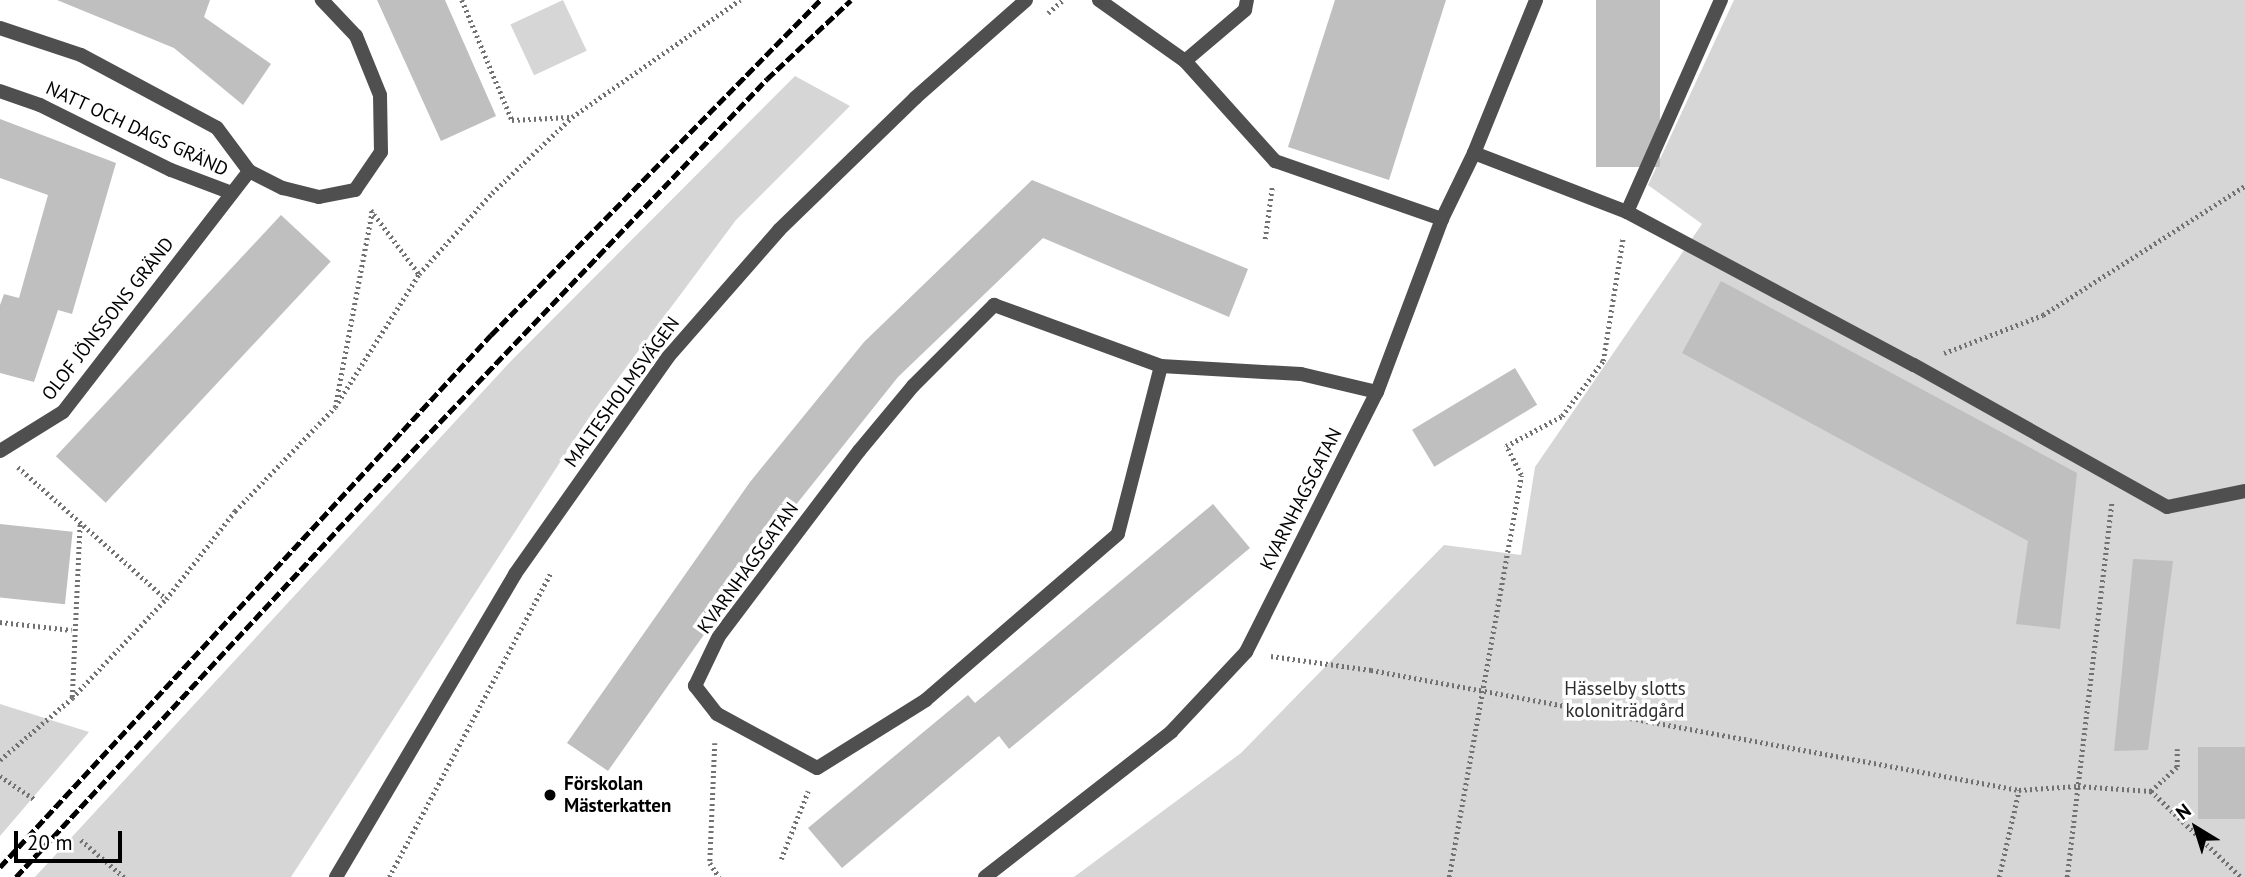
<!DOCTYPE html>
<html>
<head>
<meta charset="utf-8">
<style>
	body { margin:0 }
	#map { position:relative; width:2245px; height:877px; overflow:hidden; background:#fff; font-family:"PT Sans",sans-serif }
	div>[style] { position:absolute }
	.green>* { inset:0; background:#d6d6d6; transform-origin:0 0 }
	.building>* { inset:0; background:#bfbfbf; transform-origin:0 0 }
	.path>* { height:4.5px; margin-top:-2.25px; transform-origin:0; background:repeating-linear-gradient(90deg,#717171 0 2px,transparent 0 5.5px) }
	.lane>* { height:14px; margin:-7px; padding:0 7px; transform-origin:7px; border-radius:7px; background:#4f4f4f }
	.street>* { height:14px; margin:-7px; padding:0 7px; transform-origin:7px; border-radius:7px; background:#4f4f4f }
	.rail>* { height:5px; margin-top:-2.5px; transform-origin:0; background:repeating-linear-gradient(90deg,#000 0 10px,transparent 0 13.5px) }
	.dots>* { width:19px; height:19px; translate:-50% -50%; box-sizing:border-box; border:4px solid #fff; border-radius:50% }
	span { translate:-50% -50%; white-space:nowrap; text-align:center; line-height:1.15; -webkit-text-stroke:7px #fff; paint-order:stroke }
	.street-label { font-size:19px; color:#000 }
	.park-label { font-size:19px; color:#2d2d2d }
	.poi-label { font-size:19px; color:#000; font-weight:700 }
	.left { translate:0 -50%; text-align:left }
	.north { position:absolute; left:2161px; top:793px; width:70px; height:70px; -webkit-text-stroke:5px #fff; paint-order:stroke; rotate:322deg; font-size:19px; font-weight:700; line-height:28px; text-align:center; color:#000 }
	.north::after { content:''; display:block; margin:auto; width:24px; height:32px; background:#000; clip-path:polygon(50% 0,100% 100%,50% 72%,0 100%) }
	.scale { position:absolute; left:14px; top:831px; width:108px; height:32px; box-sizing:border-box; border:4px solid #000; border-top:0; padding-left:9px; font-size:21px; line-height:24px; white-space:nowrap; color:#000; -webkit-text-stroke:5px #fff; paint-order:stroke }
</style>
</head>
<body>
<div id="map">
	<div class="green">
		<div style="left:563px;top:0;width:56px;height:58px;rotate:65deg"></div>
		<div style="clip-path:polygon(1734px 0,2245px 0,2245px 877px,1074px 877px,1241px 753px,1444px 545px,1521px 555px,1535px 467px,1702px 224px,1648px 185px)"></div>
		<div style="clip-path:polygon(795px 76px,850px 106px,736px 220px,590px 416px,291px 877px,35px 877px,510px 362px)"></div>
		<div style="clip-path:polygon(0 704px,89px 732px,0 836px)"></div>
	</div>
	<div class="building">
		<div style="clip-path:polygon(57px 0,210px 0,204px 17px,271px 64px,243px 105px,174px 48px)"></div>
		<div style="clip-path:polygon(377px 0,445px 0,496px 116px,441px 141px)"></div>
		<div style="clip-path:polygon(1335px 0,1446px 0,1389px 180px,1288px 147px)"></div>
		<div style="left:1596px;top:0;width:64px;height:167px"></div>
		<div style="clip-path:polygon(0 119px,116px 163px,72px 314px,58px 310px,34px 382px,0 373px,0 305px,4px 294px,19px 298px,48px 195px,0 178px)"></div>
		<div style="clip-path:polygon(1032px 180px,1248px 269px,1229px 317px,1043px 238px,898px 377px,791px 511px,608px 771px,567px 743px,750px 482px,864px 342px)"></div>
		<div style="left:281px;top:215px;width:68px;height:330px;rotate:43deg"></div>
		<div style="clip-path:polygon(1721px 281px,2077px 473px,2060px 629px,2016px 624px,2028px 541px,1682px 353px)"></div>
		<div style="left:1515px;top:368px;width:43px;height:120px;rotate:59deg"></div>
		<div style="clip-path:polygon(1213px 504px,1250px 548px,1009px 749px,999px 736px,842px 868px,808px 828px,968px 695px,975px 703px)"></div>
		<div style="left:0;top:524px;width:73px;height:73px;rotate:6deg"></div>
		<div style="clip-path:polygon(2133px 559px,2173px 561px,2148px 750px,2114px 751px)"></div>
		<div style="left:2245px;top:747px;width:72px;height:47px;rotate:90deg"></div>
	</div>
	<div class="path">
		<div style="left:462px;top:0;width:130px;rotate:67.4deg"></div>
		<div style="left:512px;top:120px;width:58px;rotate:-3deg"></div>
		<div style="left:1048px;top:13px;width:20px;rotate:-41deg"></div>
		<div style="left:371px;top:210px;width:80px;rotate:53.1deg"></div>
		<div style="left:1265px;top:239px;width:52px;rotate:-82.3deg"></div>
		<div style="left:1944px;top:353px;width:106px;rotate:-21deg"></div>
		<div style="left:2043px;top:315px;width:240px;rotate:-32.6deg"></div>
		<div style="left:336px;top:402px;width:194px;rotate:-79.3deg"></div>
		<div style="left:18px;top:467px;width:198px;rotate:41.7deg"></div>
		<div style="left:0;top:622px;width:72px;rotate:6.3deg"></div>
		<div style="left:1271px;top:656px;width:101px;rotate:8deg"></div>
		<div style="left:1371px;top:670px;width:659px;rotate:10.49deg"></div>
		<div style="left:2019px;top:790px;width:59px;rotate:-3.9deg"></div>
		<div style="left:2078px;top:786px;width:73px;rotate:3.9deg"></div>
		<div style="left:2151px;top:791px;width:35px;rotate:-43deg"></div>
		<div style="left:2177px;top:767px;width:18px;rotate:-90deg"></div>
		<div style="left:72px;top:697px;width:175px;rotate:-87.4deg"></div>
		<div style="left:715px;top:743px;width:120px;rotate:92.4deg"></div>
		<div style="left:710px;top:863px;width:17px;rotate:57deg"></div>
		<div style="left:0;top:760px;width:95px;rotate:-40.7deg"></div>
		<div style="left:72px;top:698px;width:137px;rotate:-46.5deg"></div>
		<div style="left:166px;top:599px;width:112px;rotate:-51.9deg"></div>
		<div style="left:235px;top:511px;width:144px;rotate:-46.1deg"></div>
		<div style="left:335px;top:407px;width:157px;rotate:-57.7deg"></div>
		<div style="left:419px;top:274px;width:109px;rotate:-48deg"></div>
		<div style="left:492px;top:193px;width:110px;rotate:-43.5deg"></div>
		<div style="left:572px;top:117px;width:205px;rotate:-34.9deg"></div>
		<div style="left:0;top:776px;width:41px;rotate:34.1deg"></div>
		<div style="left:2151px;top:791px;width:124px;rotate:43.7deg"></div>
		<div style="left:81px;top:840px;width:57px;rotate:40.7deg"></div>
		<div style="left:781px;top:859px;width:73px;rotate:-68.3deg"></div>
		<div style="left:389px;top:877px;width:345px;rotate:-62deg"></div>
		<div style="left:1449px;top:877px;width:408px;rotate:-79.8deg"></div>
		<div style="left:1521px;top:475px;width:33px;rotate:-117deg"></div>
		<div style="left:1506px;top:446px;width:64px;rotate:-28.2deg"></div>
		<div style="left:1562px;top:416px;width:69px;rotate:-53.3deg"></div>
		<div style="left:1603px;top:361px;width:126px;rotate:-80.8deg"></div>
		<div style="left:1999px;top:877px;width:89px;rotate:-77.1deg"></div>
		<div style="left:2067px;top:877px;width:378px;rotate:-83.2deg"></div>
	</div>
	<div class="lane">
		<div style="left:1099px;top:0;width:105px;rotate:35.3deg"></div>
		<div style="left:1185px;top:61px;width:135px;rotate:48deg"></div>
		<div style="left:1275px;top:161px;width:177px;rotate:19.2deg"></div>
		<div style="left:1185px;top:61px;width:79px;rotate:-40.4deg"></div>
		<div style="left:1245px;top:10px;width:10px;rotate:-79deg"></div>
		<div style="left:1474px;top:153px;width:164px;rotate:21.1deg"></div>
		<div style="left:1627px;top:212px;width:232px;rotate:-66.1deg"></div>
		<div style="left:1627px;top:212px;width:325px;rotate:28.1deg"></div>
		<div style="left:1914px;top:365px;width:290px;rotate:29.3deg"></div>
		<div style="left:2167px;top:507px;width:80px;rotate:-11.6deg"></div>
	</div>
	<div class="street">
		<div style="left:0;top:28px;width:85px;rotate:18.4deg"></div>
		<div style="left:81px;top:55px;width:154px;rotate:28.2deg"></div>
		<div style="left:217px;top:128px;width:54px;rotate:53.3deg"></div>
		<div style="left:0;top:91px;width:42px;rotate:19.3deg"></div>
		<div style="left:40px;top:105px;width:146px;rotate:26.4deg"></div>
		<div style="left:171px;top:170px;width:65px;rotate:20.7deg"></div>
		<div style="left:1161px;top:366px;width:173px;rotate:104.4deg"></div>
		<div style="left:1118px;top:534px;width:254px;rotate:139.2deg"></div>
		<div style="left:926px;top:700px;width:128px;rotate:148deg"></div>
		<div style="left:817px;top:768px;width:114px;rotate:-151.6deg"></div>
		<div style="left:717px;top:714px;width:36px;rotate:-128deg"></div>
		<div style="left:695px;top:686px;width:55px;rotate:-64.4deg"></div>
		<div style="left:719px;top:636px;width:232px;rotate:-52.9deg"></div>
		<div style="left:859px;top:451px;width:85px;rotate:-50.3deg"></div>
		<div style="left:913px;top:386px;width:115px;rotate:-45deg"></div>
		<div style="left:994px;top:305px;width:178px;rotate:20.1deg"></div>
		<div style="left:1161px;top:366px;width:140px;rotate:3.3deg"></div>
		<div style="left:1301px;top:374px;width:78px;rotate:13.3deg"></div>
		<div style="left:0;top:451px;width:74px;rotate:-31.8deg"></div>
		<div style="left:63px;top:412px;width:304px;rotate:-52.3deg"></div>
		<div style="left:249px;top:171px;width:38px;rotate:27deg"></div>
		<div style="left:283px;top:188px;width:37px;rotate:14deg"></div>
		<div style="left:319px;top:197px;width:37px;rotate:-11deg"></div>
		<div style="left:355px;top:190px;width:46px;rotate:-55.6deg"></div>
		<div style="left:381px;top:152px;width:57px;rotate:-91deg"></div>
		<div style="left:380px;top:95px;width:64px;rotate:-112.1deg"></div>
		<div style="left:356px;top:36px;width:50px;rotate:-133.4deg"></div>
		<div style="left:336px;top:877px;width:352px;rotate:-59.4deg"></div>
		<div style="left:515px;top:574px;width:266px;rotate:-54.8deg"></div>
		<div style="left:668px;top:357px;width:169px;rotate:-48.8deg"></div>
		<div style="left:779px;top:230px;width:190px;rotate:-44.1deg"></div>
		<div style="left:915px;top:98px;width:148px;rotate:-41.4deg"></div>
		<div style="left:985px;top:877px;width:236px;rotate:-37.9deg"></div>
		<div style="left:1171px;top:732px;width:110px;rotate:-46.8deg"></div>
		<div style="left:1246px;top:652px;width:291px;rotate:-63.3deg"></div>
		<div style="left:1377px;top:392px;width:185px;rotate:-69.4deg"></div>
		<div style="left:1442px;top:219px;width:73px;rotate:-64.1deg"></div>
		<div style="left:1474px;top:153px;width:165px;rotate:-67.9deg"></div>
	</div>
	<div class="rail">
		<div style="left:0;top:867px;width:724px;rotate:-47.3deg"></div>
		<div style="left:491px;top:335px;width:470px;rotate:-45.5deg"></div>
		<div style="left:16px;top:877px;width:473px;rotate:-47.2deg"></div>
		<div style="left:337px;top:530px;width:623px;rotate:-46.37deg"></div>
		<div style="left:767px;top:79px;width:115px;rotate:-43.2deg"></div>
	</div>
	<div class="dots">
		<div style="left:550px;top:795px;background:#000"></div>
	</div>
	<div class="street-label">
		<span style="left:137px;top:129px;rotate:25deg">NATT OCH DAGS GRÄND</span>
		<span style="left:108px;top:319px;rotate:-52deg">OLOF JÖNSSONS GRÄND</span>
		<span style="left:622px;top:392px;rotate:-54deg">MALTESHOLMSVÄGEN</span>
		<span style="left:1301px;top:499px;rotate:-63deg">KVARNHAGSGATAN</span>
		<span style="left:748px;top:568px;rotate:-54deg">KVARNHAGSGATAN</span>
	</div>
	<div class="park-label">
		<span style="left:1625px;top:700px">Hässelby slotts<br>koloniträdgård</span>
	</div>
	<div class="poi-label">
		<span class="left" style="left:564px;top:795px">Förskolan<br>Mästerkatten</span>
	</div>
	<div class="north">N</div>
	<div class="scale">20 m</div>
</div>
</body>
</html>
